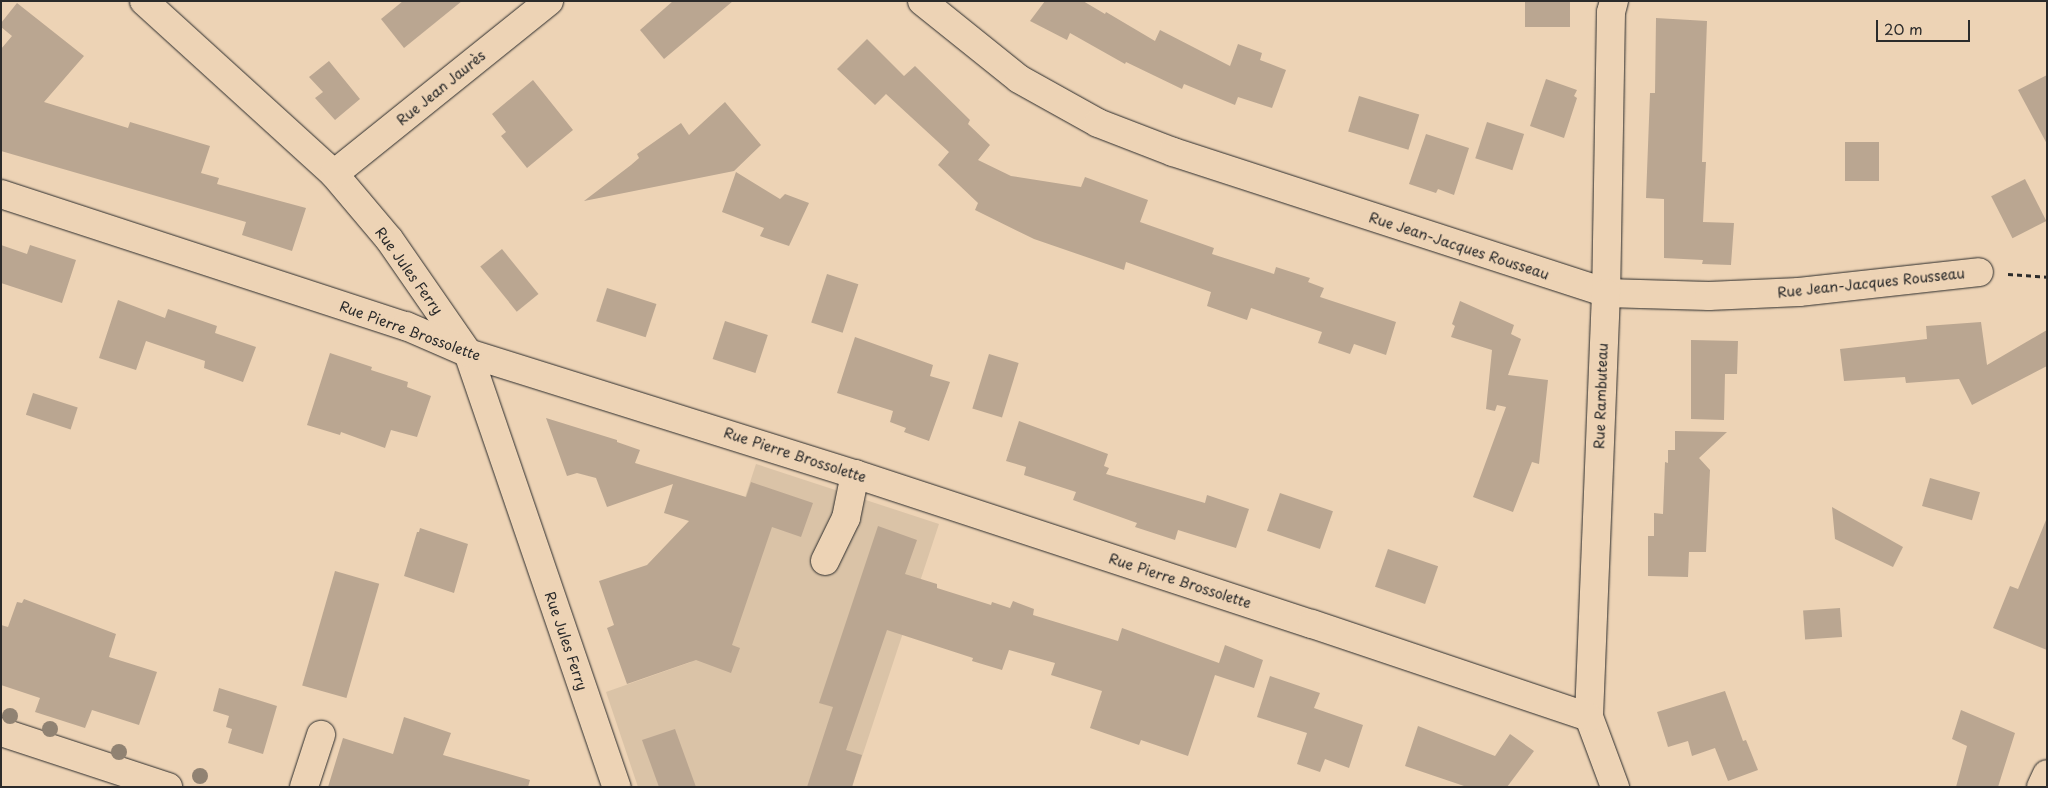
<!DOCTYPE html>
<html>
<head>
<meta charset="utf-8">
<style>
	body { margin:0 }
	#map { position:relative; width:2048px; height:788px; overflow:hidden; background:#edd3b5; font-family:"Playpen Sans",sans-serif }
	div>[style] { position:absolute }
	.built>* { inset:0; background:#dac3a7 }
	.building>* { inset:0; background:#baa691; transform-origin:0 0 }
	.path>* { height:3px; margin-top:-1.5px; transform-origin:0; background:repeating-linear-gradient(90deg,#2b2b2b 0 5px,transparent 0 9px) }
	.roads { filter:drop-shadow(0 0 1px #2b2b2b) drop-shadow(0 0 1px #2b2b2b) }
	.minor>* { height:28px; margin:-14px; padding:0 14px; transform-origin:14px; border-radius:14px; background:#edd3b5 }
	.trees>* { width:16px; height:16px; margin:-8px; border-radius:50%; background:#908272 }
	span { translate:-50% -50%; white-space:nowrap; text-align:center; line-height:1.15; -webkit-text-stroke:5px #edd3b5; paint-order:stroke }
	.street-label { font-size:14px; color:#2b2b2b }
	.frame { position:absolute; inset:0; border:2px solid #2b2b2b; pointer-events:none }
	.scale { position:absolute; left:1876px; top:20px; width:94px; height:22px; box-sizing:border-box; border:2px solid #2b2b2b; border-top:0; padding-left:6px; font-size:15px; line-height:18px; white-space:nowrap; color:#2b2b2b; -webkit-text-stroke:4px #edd3b5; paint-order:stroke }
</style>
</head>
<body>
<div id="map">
	<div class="built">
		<div style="clip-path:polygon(756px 464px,939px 524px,852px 787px,638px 787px,606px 692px,691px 662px)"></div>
	</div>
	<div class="building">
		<div style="clip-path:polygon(403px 1px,462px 1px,404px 48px,381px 19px)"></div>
		<div style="clip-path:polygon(673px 1px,733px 1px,664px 59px,640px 30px)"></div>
		<div style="clip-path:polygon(1045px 1px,1083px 1px,1105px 14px,1106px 12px,1155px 41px,1160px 30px,1230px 66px,1238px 44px,1262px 53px,1260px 60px,1286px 70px,1272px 108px,1238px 97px,1235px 105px,1184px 84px,1182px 89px,1126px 62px,1125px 64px,1070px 33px,1067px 40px,1030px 21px)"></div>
		<div style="left:1525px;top:1px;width:45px;height:26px"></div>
		<div style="clip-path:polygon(17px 3px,84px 56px,44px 102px,128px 128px,130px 122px,210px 146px,201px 173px,219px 178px,217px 184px,306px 208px,292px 251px,242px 235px,246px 222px,1px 151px,1px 49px,12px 36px,1px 27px,1px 23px)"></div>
		<div style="clip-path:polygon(1656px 18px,1707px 21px,1702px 162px,1706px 162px,1703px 222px,1734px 223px,1731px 265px,1702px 264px,1703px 260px,1664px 258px,1664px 199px,1646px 198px,1650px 93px,1655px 93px)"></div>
		<div style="clip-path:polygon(867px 39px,904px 76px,915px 66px,970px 120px,968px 124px,990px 145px,978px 160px,1011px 176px,1081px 187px,1085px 177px,1148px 200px,1140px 222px,1214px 248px,1212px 254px,1274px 274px,1276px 267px,1310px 278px,1308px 282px,1324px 288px,1320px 297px,1396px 322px,1386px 355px,1354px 344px,1350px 354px,1318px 343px,1322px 332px,1251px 308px,1247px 320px,1207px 306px,1211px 292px,1126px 262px,1124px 270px,1034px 239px,975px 210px,978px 203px,938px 165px,949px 152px,886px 94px,875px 105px,837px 69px)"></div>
		<div style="clip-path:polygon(329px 61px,360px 99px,335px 120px,315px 98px,323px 92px,309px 77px)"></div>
		<div style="clip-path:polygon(2047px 75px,2047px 144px,2018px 90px)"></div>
		<div style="clip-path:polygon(1546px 79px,1577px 90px,1574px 96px,1577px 98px,1564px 138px,1530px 126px)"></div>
		<div style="clip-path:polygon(533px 80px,573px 130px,527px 168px,501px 136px,506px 132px,492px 114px)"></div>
		<div style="left:1359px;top:96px;width:63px;height:37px;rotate:17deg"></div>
		<div style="clip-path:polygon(725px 102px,761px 145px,734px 171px,584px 201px,631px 165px,639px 158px,637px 154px,681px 123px,689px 135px)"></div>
		<div style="left:1487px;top:122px;width:39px;height:38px;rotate:18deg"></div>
		<div style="clip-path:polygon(1426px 134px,1469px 148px,1454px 195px,1438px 189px,1436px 193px,1409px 184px)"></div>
		<div style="left:1879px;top:142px;width:39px;height:34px;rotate:90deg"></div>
		<div style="clip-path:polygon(736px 172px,780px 199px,785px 194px,809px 203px,789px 246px,760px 236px,764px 228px,722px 212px)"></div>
		<div style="left:2025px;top:179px;width:47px;height:38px;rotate:63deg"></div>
		<div style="clip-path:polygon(1px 245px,27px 254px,30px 245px,76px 260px,62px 303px,1px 283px)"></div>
		<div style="left:502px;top:249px;width:58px;height:28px;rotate:51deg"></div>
		<div style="left:827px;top:274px;width:33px;height:51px;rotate:18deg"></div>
		<div style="left:607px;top:288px;width:52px;height:35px;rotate:18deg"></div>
		<div style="clip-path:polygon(118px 300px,165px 318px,168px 309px,217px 326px,215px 333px,256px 347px,243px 382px,204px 368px,205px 361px,146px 341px,136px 370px,99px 358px)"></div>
		<div style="clip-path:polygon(1460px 301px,1514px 325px,1511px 334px,1521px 339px,1508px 375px,1548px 380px,1539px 464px,1532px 462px,1513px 512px,1473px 497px,1506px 407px,1497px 405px,1495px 411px,1486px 409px,1492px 350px,1451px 337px,1455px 326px,1452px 324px)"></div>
		<div style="left:725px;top:321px;width:45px;height:40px;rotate:18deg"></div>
		<div style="clip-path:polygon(1981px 322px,1987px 365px,2047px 330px,2047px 366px,1972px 405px,1959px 379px,1906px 383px,1905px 377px,1844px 381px,1840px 349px,1927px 339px,1926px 326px)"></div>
		<div style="clip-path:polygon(855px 337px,933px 365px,930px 376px,950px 382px,929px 441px,904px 432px,906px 428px,890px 422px,893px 411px,837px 393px)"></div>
		<div style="clip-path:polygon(1691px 340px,1738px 341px,1737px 374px,1725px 374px,1724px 420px,1691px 419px)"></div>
		<div style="clip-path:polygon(330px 353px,372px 367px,371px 370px,408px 382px,407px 387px,431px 396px,417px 437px,391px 430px,385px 448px,341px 432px,340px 435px,307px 425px)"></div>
		<div style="left:989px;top:354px;width:31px;height:57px;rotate:17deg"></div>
		<div style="left:33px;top:393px;width:47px;height:23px;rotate:18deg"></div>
		<div style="clip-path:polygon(546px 418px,617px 440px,617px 442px,640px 450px,635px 463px,746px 497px,751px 482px,813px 503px,801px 537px,772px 527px,732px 645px,740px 648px,731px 673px,696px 660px,627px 684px,607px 628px,614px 625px,599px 581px,647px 565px,689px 521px,664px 513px,673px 484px,607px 507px,596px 478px,577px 473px,567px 476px)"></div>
		<div style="clip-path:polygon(1019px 421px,1108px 454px,1104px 466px,1109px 468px,1106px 474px,1205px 503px,1207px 495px,1249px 509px,1236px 548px,1178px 530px,1175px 540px,1135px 527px,1137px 523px,1073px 500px,1076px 492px,1024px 475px,1026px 467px,1006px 461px)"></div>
		<div style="clip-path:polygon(1675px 431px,1727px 432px,1699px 458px,1710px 470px,1706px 552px,1689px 552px,1688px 577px,1648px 576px,1648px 536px,1654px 536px,1654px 513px,1663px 514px,1665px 462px,1668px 463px,1668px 450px,1675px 450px)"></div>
		<div style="left:1930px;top:478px;width:52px;height:29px;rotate:16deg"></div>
		<div style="left:1280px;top:493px;width:56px;height:40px;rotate:19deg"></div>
		<div style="clip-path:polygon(1832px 507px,1903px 547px,1893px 567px,1835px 539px)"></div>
		<div style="clip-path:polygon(2046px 520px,2047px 520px,2047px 650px,1993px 628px,2010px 586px,2018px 589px)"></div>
		<div style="clip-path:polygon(878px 526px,917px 540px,905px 574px,937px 584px,937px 588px,991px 605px,992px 602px,1010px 608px,1013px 601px,1034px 609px,1033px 615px,1118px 641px,1122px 628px,1219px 663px,1225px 645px,1263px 660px,1254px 688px,1215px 675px,1188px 756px,1141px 740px,1139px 745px,1090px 728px,1102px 691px,1051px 675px,1055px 663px,1009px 650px,1002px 670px,972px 661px,973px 658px,887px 630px,846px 750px,862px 755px,852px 787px,807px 787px,833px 707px,819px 703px)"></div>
		<div style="clip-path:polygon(420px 528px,468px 544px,454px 593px,404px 576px,417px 532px,419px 532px)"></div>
		<div style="left:1388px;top:549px;width:53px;height:40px;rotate:19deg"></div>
		<div style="left:335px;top:571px;width:46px;height:119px;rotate:16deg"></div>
		<div style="clip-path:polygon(24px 599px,116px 634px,109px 657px,157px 672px,139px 725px,92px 710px,85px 728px,35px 712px,40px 698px,1px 685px,1px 625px,8px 627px,17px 602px,22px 603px)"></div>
		<div style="left:1840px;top:608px;width:29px;height:37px;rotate:86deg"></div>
		<div style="clip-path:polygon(1270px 676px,1320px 693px,1314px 708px,1363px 725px,1349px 768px,1325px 759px,1320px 772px,1297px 764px,1307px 733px,1257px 717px)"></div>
		<div style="clip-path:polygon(219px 688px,277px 706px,263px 754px,228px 743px,232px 729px,226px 727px,229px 716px,213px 711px)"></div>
		<div style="clip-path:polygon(1725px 691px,1743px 741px,1746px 740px,1758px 770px,1728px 781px,1715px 748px,1692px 756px,1688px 741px,1668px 747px,1657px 712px)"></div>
		<div style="clip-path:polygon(1961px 710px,2015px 733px,1998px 787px,1956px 787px,1967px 746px,1952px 739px)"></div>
		<div style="clip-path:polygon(404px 717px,451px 733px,443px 755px,530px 780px,528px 787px,328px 787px,343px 738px,393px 754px)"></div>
		<div style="clip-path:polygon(1418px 726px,1495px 756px,1510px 734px,1534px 751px,1507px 787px,1467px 787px,1405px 766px)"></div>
		<div style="clip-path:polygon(675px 729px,696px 787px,659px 787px,642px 740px)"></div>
	</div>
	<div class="path">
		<div style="left:2008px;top:274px;width:39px;rotate:4deg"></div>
	</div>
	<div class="roads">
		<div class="minor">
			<div style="left:144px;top:1px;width:257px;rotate:42.3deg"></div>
			<div style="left:334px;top:174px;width:85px;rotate:49.8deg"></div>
			<div style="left:389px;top:239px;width:139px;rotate:55.3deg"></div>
			<div style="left:468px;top:353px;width:459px;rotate:71.1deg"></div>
			<div style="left:922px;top:1px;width:124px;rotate:38.8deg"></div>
			<div style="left:1019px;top:79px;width:90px;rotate:29.1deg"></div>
			<div style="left:1098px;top:123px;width:80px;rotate:21.1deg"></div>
			<div style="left:1173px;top:152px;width:455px;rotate:18deg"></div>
			<div style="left:1606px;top:293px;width:103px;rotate:1.7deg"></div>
			<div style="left:1709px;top:296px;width:90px;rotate:-2.5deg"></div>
			<div style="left:1799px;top:292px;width:181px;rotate:-6.3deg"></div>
			<div style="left:1614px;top:1px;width:11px;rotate:105deg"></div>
			<div style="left:1611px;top:12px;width:281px;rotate:91deg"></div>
			<div style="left:1606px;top:293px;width:424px;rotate:92.3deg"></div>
			<div style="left:1589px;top:717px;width:75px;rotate:69.6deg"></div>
			<div style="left:334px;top:174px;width:276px;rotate:-38.8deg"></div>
			<div style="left:1px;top:194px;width:426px;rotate:18.1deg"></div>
			<div style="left:406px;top:326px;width:68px;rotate:23.5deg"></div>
			<div style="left:468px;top:353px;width:405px;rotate:17.4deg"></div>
			<div style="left:855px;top:474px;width:481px;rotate:18.2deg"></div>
			<div style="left:1312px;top:624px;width:292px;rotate:18.6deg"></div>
			<div style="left:825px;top:561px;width:48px;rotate:-64deg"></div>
			<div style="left:846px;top:518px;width:45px;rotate:-78.4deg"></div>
			<div style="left:1px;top:732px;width:176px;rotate:18.2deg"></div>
			<div style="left:304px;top:787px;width:55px;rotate:-71.9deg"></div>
			<div style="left:2041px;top:787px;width:14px;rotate:-65deg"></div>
		</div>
	</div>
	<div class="trees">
		<div style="left:10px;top:716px"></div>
		<div style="left:50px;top:729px"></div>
		<div style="left:119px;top:752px"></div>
		<div style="left:200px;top:776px"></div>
	</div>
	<div class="street-label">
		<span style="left:441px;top:88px;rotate:-39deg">Rue Jean Jaurès</span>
		<span style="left:1459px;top:246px;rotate:18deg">Rue Jean-Jacques Rousseau</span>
		<span style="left:409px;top:271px;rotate:54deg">Rue Jules Ferry</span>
		<span style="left:1871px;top:283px;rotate:-6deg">Rue Jean-Jacques Rousseau</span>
		<span style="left:410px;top:331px;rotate:20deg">Rue Pierre Brossolette</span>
		<span style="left:1601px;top:396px;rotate:-88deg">Rue Rambuteau</span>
		<span style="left:795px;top:455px;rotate:18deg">Rue Pierre Brossolette</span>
		<span style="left:1180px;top:581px;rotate:18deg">Rue Pierre Brossolette</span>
		<span style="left:566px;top:641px;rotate:71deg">Rue Jules Ferry</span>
	</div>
	<div class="frame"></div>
	<div class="scale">20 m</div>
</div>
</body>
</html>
